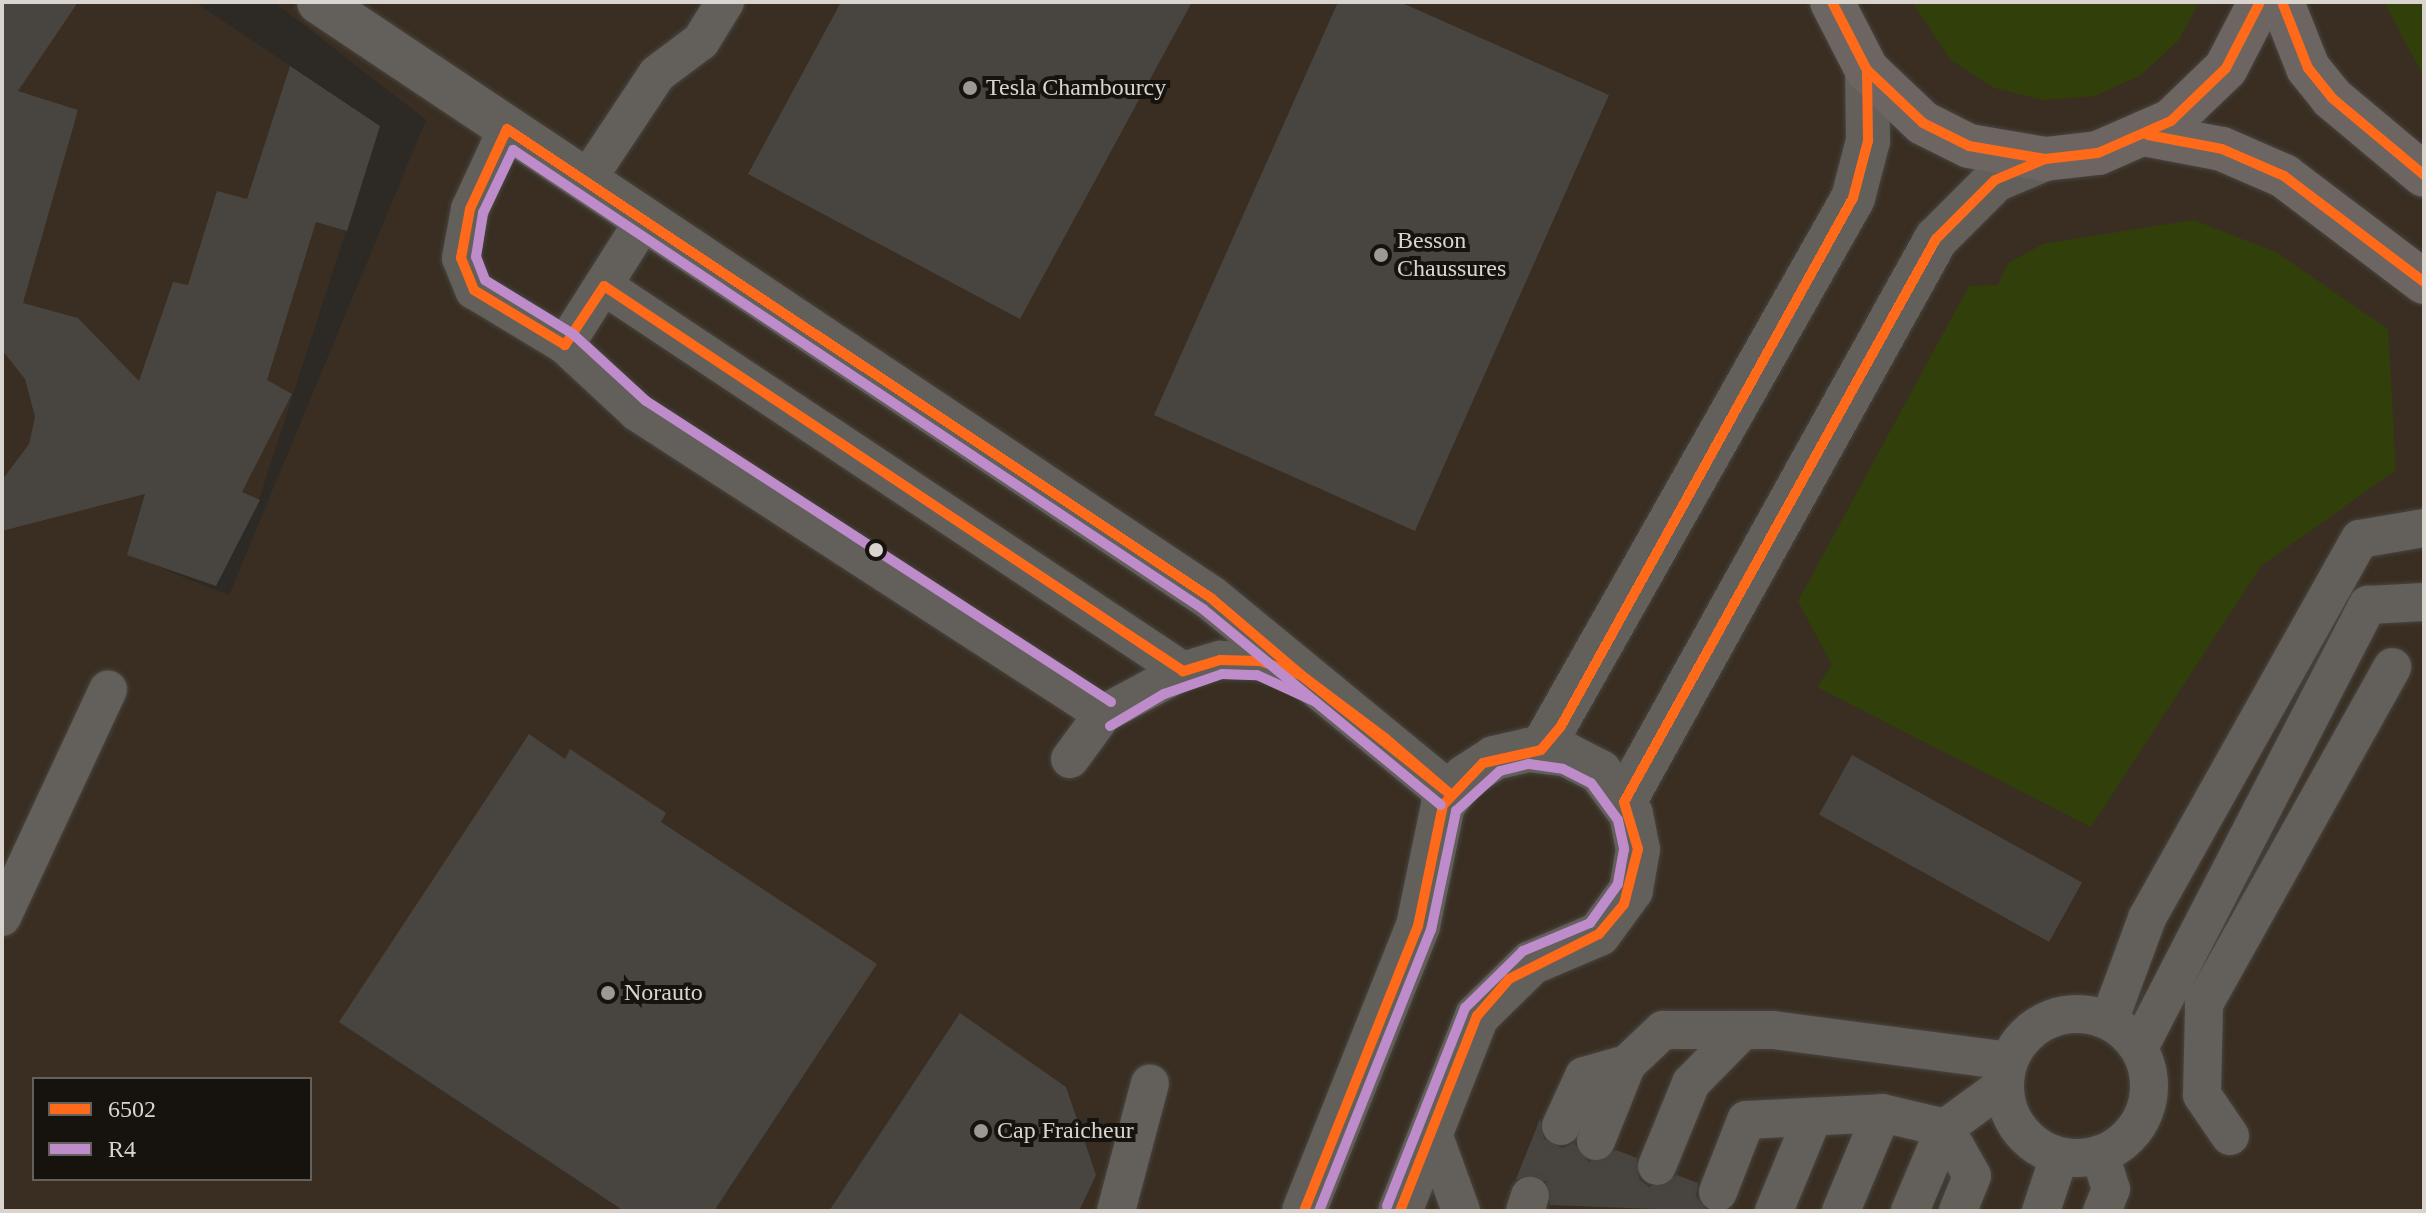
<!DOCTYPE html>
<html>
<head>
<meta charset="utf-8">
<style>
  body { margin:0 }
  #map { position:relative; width:2426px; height:1213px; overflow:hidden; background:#2d2924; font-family:"Times New Roman",serif }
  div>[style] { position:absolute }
  .built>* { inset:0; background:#392e21 }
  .green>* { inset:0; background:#31400a }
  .building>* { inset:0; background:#484440; transform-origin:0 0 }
  .roads { filter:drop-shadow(0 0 2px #484440) drop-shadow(0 0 2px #484440) }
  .service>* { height:38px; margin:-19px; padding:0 19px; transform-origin:19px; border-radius:19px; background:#635f5a }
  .service>.ring { margin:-19px; padding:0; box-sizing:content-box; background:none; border:38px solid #635f5a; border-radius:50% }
  .minor>* { height:44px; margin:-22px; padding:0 22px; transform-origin:22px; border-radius:22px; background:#635f5a }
  .tertiary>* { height:44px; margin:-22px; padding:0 22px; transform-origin:22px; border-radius:22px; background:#635f5a }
  .primary>* { height:44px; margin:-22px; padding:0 22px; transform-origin:22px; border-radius:22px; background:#6c6562 }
  .bus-1>* { height:10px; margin:-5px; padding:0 5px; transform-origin:5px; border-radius:5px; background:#ff6a1a }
  .bus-2>* { height:10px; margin:-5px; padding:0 5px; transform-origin:5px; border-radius:5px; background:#be8bcb }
  .dots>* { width:22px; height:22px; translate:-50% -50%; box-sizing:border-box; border:4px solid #16130e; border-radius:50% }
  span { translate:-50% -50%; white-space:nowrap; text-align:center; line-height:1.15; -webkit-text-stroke:8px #16130e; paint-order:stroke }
  .poi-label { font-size:24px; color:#d9d4ce }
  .left { translate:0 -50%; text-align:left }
  .frame { position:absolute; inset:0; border:4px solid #d9d4ce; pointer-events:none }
  .legend { position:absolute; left:32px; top:1077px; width:280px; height:104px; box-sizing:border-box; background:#16130e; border:2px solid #64605b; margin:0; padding:10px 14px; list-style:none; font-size:24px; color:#d9d4ce }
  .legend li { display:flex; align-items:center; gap:16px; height:40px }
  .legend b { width:40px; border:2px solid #64605b }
</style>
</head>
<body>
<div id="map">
  <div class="built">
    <i style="clip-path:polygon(evenodd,2px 2px,195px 2px,380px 126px,259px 500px,216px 586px,158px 567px,229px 595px,426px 120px,274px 2px,2424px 2px,2424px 1211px,2px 1211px,2px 2px,34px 1079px,310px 1079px,310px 1179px,34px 1179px,34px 1079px)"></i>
  </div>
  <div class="green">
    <i style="clip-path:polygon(1912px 2px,2199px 2px,2179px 40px,2141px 75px,2095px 96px,2043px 100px,1994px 88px,1951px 60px)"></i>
    <i style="clip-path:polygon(2384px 2px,2424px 2px,2424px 77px)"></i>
    <i style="clip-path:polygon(2193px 220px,2276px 252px,2388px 329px,2396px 470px,2261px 566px,2091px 827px,1817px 687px,1832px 665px,1798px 601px,1969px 286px,1998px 285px,2008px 263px,2043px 244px)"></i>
  </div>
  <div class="building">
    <i style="clip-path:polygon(2px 2px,78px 2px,18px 91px,78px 110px,23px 303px,78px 318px,139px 381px,173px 282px,188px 285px,217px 191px,247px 199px,290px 66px,380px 126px,347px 231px,316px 222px,267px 380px,292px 394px,242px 492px,260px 500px,216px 586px,127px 555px,145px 494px,2px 531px,2px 480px,29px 444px,35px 417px,25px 379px,2px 350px)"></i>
    <i style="clip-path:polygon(841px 2px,1192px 2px,1020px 319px,748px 174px)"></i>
    <i style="clip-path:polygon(1338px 2px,1400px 2px,1609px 95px,1415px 531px,1154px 415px)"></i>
    <i style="clip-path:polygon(529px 734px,565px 759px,570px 749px,666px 813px,661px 822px,877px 964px,714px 1211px,624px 1211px,339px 1022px)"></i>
    <i style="left:1852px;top:755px;width:263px;height:68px;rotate:29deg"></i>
    <i style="clip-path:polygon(960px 1013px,1066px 1087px,1096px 1175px,1079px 1211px,829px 1211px)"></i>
    <i style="clip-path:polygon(1540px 1119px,1544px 1139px,1562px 1148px,1574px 1143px,1589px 1162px,1616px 1150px,1637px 1158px,1639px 1179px,1649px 1187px,1677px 1175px,1698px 1183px,1696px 1196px,1708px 1211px,1550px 1205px,1546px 1181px,1516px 1179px)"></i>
  </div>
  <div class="roads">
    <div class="service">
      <i style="left:507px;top:129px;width:88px;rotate:114.8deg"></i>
      <i style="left:470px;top:209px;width:50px;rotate:100.4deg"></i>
      <i style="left:461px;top:258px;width:35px;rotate:68deg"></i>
      <i style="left:474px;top:290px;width:106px;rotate:31.1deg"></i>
      <i style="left:565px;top:345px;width:98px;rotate:42.9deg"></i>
      <i style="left:637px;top:412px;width:555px;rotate:32.95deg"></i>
      <i style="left:586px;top:181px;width:128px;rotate:-56.4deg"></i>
      <i style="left:657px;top:74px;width:55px;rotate:-36.9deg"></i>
      <i style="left:701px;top:41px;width:46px;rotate:-58.4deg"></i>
      <i style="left:604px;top:286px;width:695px;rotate:33.62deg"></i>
      <i style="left:565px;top:345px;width:149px;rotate:-57.6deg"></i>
      <i style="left:1070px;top:759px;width:56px;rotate:-53.7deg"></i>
      <i style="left:1103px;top:714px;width:91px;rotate:-28.3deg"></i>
      <i style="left:1183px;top:671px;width:39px;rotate:-17deg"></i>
      <i style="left:1220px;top:660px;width:40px;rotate:1.4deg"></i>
      <i style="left:1260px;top:661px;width:43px;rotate:18.9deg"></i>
      <i style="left:2px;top:917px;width:251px;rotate:-65deg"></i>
      <i class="ring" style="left:2005px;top:1014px;width:106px;height:106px"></i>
      <i style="left:2109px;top:1021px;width:110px;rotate:-69.7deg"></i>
      <i style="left:2147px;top:918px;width:435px;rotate:-60.7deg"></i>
      <i style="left:2360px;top:539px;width:65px;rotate:-9.8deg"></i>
      <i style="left:2139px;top:1048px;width:499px;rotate:-62.7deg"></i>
      <i style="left:2368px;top:605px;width:56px;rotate:-3.1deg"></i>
      <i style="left:1561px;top:1126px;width:55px;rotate:-65.3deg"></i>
      <i style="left:1584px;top:1076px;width:45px;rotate:-15.6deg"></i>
      <i style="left:1431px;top:1128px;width:88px;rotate:70.1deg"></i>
      <i style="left:1945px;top:1128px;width:55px;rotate:60.6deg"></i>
      <i style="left:1972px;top:1176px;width:38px;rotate:112deg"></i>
      <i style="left:2230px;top:1136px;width:50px;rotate:-124.3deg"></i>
      <i style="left:2202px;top:1095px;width:91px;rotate:-88.7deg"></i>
      <i style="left:2204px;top:1004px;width:386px;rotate:-60.8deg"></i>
      <i style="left:1596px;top:1141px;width:83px;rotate:-68.1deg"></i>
      <i style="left:1627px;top:1064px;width:50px;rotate:-43.4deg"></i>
      <i style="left:1663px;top:1030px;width:110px"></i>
      <i style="left:1773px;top:1030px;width:237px;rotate:7.5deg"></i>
      <i style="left:2100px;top:1154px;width:37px;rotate:73deg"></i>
      <i style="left:2111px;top:1189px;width:24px;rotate:112deg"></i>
      <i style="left:1657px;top:1166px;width:90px;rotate:-67.7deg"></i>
      <i style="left:1691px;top:1083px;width:74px;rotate:-45.5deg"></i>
      <i style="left:1718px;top:1192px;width:77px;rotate:-68.7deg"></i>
      <i style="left:1746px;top:1120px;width:136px;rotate:-2.9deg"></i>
      <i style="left:1116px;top:1211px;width:132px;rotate:-75.1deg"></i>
      <i style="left:1525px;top:1211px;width:16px;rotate:-72deg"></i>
      <i style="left:1774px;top:1211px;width:102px;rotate:-67.5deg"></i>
      <i style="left:1841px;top:1211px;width:106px;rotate:-67.3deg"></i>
      <i style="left:1882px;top:1113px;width:65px;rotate:13.4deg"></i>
      <i style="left:1945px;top:1128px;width:73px;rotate:-36.1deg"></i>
      <i style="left:1910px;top:1211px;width:90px;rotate:-67.1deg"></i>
      <i style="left:2041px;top:1211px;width:57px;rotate:-71.6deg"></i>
    </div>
    <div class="minor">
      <i style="left:319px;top:2px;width:1073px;rotate:33.75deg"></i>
      <i style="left:1211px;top:598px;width:309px;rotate:39.4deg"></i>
    </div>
    <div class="tertiary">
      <i style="left:1541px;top:750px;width:634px;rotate:-60.52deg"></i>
      <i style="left:1853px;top:198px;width:59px;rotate:-75.3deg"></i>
      <i style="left:1868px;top:141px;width:71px;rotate:-90.8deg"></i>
      <i style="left:1624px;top:802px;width:644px;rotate:-61.01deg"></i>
      <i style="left:1936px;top:239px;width:83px;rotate:-45deg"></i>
      <i style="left:1995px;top:180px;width:54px;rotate:-22.8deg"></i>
      <i style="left:1304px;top:1211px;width:307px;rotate:-68.2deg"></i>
      <i style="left:1418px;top:926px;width:124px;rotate:-78.3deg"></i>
      <i style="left:1443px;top:805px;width:36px;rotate:-52deg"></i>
      <i style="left:1465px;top:777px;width:35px;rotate:-33deg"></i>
      <i style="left:1494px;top:758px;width:35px;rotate:-13deg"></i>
      <i style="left:1528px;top:750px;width:39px;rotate:7deg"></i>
      <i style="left:1567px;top:755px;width:37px;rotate:27deg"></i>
      <i style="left:1600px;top:772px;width:52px;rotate:53.6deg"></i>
      <i style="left:1631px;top:814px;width:36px;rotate:79deg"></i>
      <i style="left:1638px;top:849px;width:42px;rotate:99.7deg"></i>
      <i style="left:1631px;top:890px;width:54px;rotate:126deg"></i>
      <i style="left:1599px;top:934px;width:74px;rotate:156.9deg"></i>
      <i style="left:1531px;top:963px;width:76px;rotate:135.5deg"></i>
      <i style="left:1477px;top:1016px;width:210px;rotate:111.5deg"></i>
    </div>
    <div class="primary">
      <i style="left:1832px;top:2px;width:76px;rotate:62.8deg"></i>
      <i style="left:1867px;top:70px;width:77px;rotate:43.4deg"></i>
      <i style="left:1923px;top:123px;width:51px;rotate:26.6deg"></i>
      <i style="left:1969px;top:146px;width:77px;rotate:9.7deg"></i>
      <i style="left:2045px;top:159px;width:53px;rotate:-6.5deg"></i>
      <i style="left:2098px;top:153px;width:80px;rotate:-23.7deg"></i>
      <i style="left:2171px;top:121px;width:76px;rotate:-43.9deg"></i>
      <i style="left:2226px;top:68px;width:74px;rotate:-62.7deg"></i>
      <i style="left:2282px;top:2px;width:71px;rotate:68.5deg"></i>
      <i style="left:2308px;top:68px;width:38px;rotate:51deg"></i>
      <i style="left:2332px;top:98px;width:120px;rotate:39.9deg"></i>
      <i style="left:2148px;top:135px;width:75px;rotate:10.7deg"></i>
      <i style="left:2222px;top:149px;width:68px;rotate:23.5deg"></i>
      <i style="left:2284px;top:176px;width:176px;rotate:37.1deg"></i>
    </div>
  </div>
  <div class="bus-1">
    <i style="left:1832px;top:2px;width:76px;rotate:62.8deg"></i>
    <i style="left:1867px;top:70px;width:77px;rotate:43.4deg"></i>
    <i style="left:1923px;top:123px;width:51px;rotate:26.6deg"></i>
    <i style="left:1969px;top:146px;width:77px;rotate:9.7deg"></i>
    <i style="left:2045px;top:159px;width:53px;rotate:-6.5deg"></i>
    <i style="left:2098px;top:153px;width:80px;rotate:-23.7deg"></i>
    <i style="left:2171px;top:121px;width:76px;rotate:-43.9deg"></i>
    <i style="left:2226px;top:68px;width:74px;rotate:-62.7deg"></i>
    <i style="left:2282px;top:2px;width:71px;rotate:68.5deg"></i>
    <i style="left:2308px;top:68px;width:38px;rotate:51deg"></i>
    <i style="left:2332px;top:98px;width:120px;rotate:39.9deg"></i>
    <i style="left:507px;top:129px;width:846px;rotate:33.67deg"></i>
    <i style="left:1211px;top:598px;width:118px;rotate:40.5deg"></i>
    <i style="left:1301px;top:675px;width:43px;rotate:-161.1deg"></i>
    <i style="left:1260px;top:661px;width:40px;rotate:-178.6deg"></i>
    <i style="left:1220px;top:660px;width:39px;rotate:163deg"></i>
    <i style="left:1183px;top:671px;width:695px;rotate:-146.38deg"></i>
    <i style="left:604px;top:286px;width:71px;rotate:123.5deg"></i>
    <i style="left:565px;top:345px;width:106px;rotate:-148.9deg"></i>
    <i style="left:474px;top:290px;width:35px;rotate:-112deg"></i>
    <i style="left:461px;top:258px;width:50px;rotate:-79.6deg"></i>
    <i style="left:470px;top:209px;width:88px;rotate:-65.2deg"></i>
    <i style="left:2148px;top:135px;width:75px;rotate:10.7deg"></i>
    <i style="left:2222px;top:149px;width:68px;rotate:23.5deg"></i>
    <i style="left:2284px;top:176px;width:176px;rotate:37.1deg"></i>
    <i style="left:1301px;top:675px;width:105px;rotate:36.9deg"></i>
    <i style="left:1385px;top:738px;width:86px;rotate:40.7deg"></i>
    <i style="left:1450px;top:794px;width:191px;rotate:-141.4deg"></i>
    <i style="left:1304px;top:1211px;width:307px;rotate:-68.2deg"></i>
    <i style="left:1418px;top:926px;width:124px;rotate:-78.3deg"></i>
    <i style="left:1443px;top:805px;width:58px;rotate:-46.4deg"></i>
    <i style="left:1483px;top:763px;width:59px;rotate:-12.6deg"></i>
    <i style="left:1541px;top:750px;width:31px;rotate:-50deg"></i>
    <i style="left:1561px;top:726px;width:603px;rotate:-61.06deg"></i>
    <i style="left:1853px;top:198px;width:59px;rotate:-75.3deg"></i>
    <i style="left:1868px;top:141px;width:71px;rotate:-90.8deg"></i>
    <i style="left:1400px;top:1211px;width:210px;rotate:-68.5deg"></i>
    <i style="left:1477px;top:1016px;width:49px;rotate:-49.1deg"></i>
    <i style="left:1509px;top:979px;width:101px;rotate:-26.6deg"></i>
    <i style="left:1599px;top:934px;width:39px;rotate:-50deg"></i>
    <i style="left:1624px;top:904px;width:57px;rotate:-75.7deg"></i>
    <i style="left:1638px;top:849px;width:49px;rotate:-106.6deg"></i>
    <i style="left:1624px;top:802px;width:644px;rotate:-61.01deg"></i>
    <i style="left:1936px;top:239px;width:83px;rotate:-45deg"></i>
    <i style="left:1995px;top:180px;width:54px;rotate:-22.8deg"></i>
  </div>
  <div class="bus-2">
    <i style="left:1111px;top:702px;width:554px;rotate:-147.08deg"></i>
    <i style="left:646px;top:401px;width:99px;rotate:-137.5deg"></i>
    <i style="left:573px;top:334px;width:103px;rotate:-148.5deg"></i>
    <i style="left:485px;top:280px;width:25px;rotate:-111deg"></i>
    <i style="left:476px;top:257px;width:45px;rotate:-81deg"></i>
    <i style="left:483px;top:213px;width:70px;rotate:-64.5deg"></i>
    <i style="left:513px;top:150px;width:829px;rotate:33.63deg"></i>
    <i style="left:1203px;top:609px;width:308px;rotate:39.5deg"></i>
    <i style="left:1110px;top:726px;width:63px;rotate:-30.7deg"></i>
    <i style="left:1164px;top:694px;width:61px;rotate:-19deg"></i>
    <i style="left:1222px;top:674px;width:35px;rotate:2deg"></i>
    <i style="left:1257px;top:675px;width:63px;rotate:24.5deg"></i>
    <i style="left:1319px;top:1211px;width:302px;rotate:-68.3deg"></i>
    <i style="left:1431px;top:930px;width:122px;rotate:-78.1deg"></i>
    <i style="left:1456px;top:811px;width:59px;rotate:-42.3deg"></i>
    <i style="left:1500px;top:771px;width:30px;rotate:-14deg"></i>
    <i style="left:1529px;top:764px;width:34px;rotate:8deg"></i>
    <i style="left:1563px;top:769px;width:31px;rotate:27deg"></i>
    <i style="left:1591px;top:783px;width:46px;rotate:53.9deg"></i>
    <i style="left:1618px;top:820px;width:30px;rotate:78deg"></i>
    <i style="left:1624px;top:849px;width:36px;rotate:100deg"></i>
    <i style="left:1618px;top:884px;width:48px;rotate:125.7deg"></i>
    <i style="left:1590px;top:923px;width:73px;rotate:157.3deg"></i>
    <i style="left:1523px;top:951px;width:81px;rotate:135.5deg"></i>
    <i style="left:1465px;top:1008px;width:213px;rotate:111.5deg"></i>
  </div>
  <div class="dots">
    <i style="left:970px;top:88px;background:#9d9892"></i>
    <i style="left:1381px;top:255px;background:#9d9892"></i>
    <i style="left:876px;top:550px;background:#d9d4ce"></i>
    <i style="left:608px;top:993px;background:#9d9892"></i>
    <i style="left:981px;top:1131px;background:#9d9892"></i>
  </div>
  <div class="poi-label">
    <span class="left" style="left:986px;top:88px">Tesla Chambourcy</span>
    <span class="left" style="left:1397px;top:255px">Besson<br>Chaussures</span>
    <span class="left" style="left:624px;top:993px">Norauto</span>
    <span class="left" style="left:997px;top:1131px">Cap Fraicheur</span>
  </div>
  <div class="frame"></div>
  <ul class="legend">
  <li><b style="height:10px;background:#ff6a1a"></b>6502</li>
  <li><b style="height:10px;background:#be8bcb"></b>R4</li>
  </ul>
</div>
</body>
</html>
